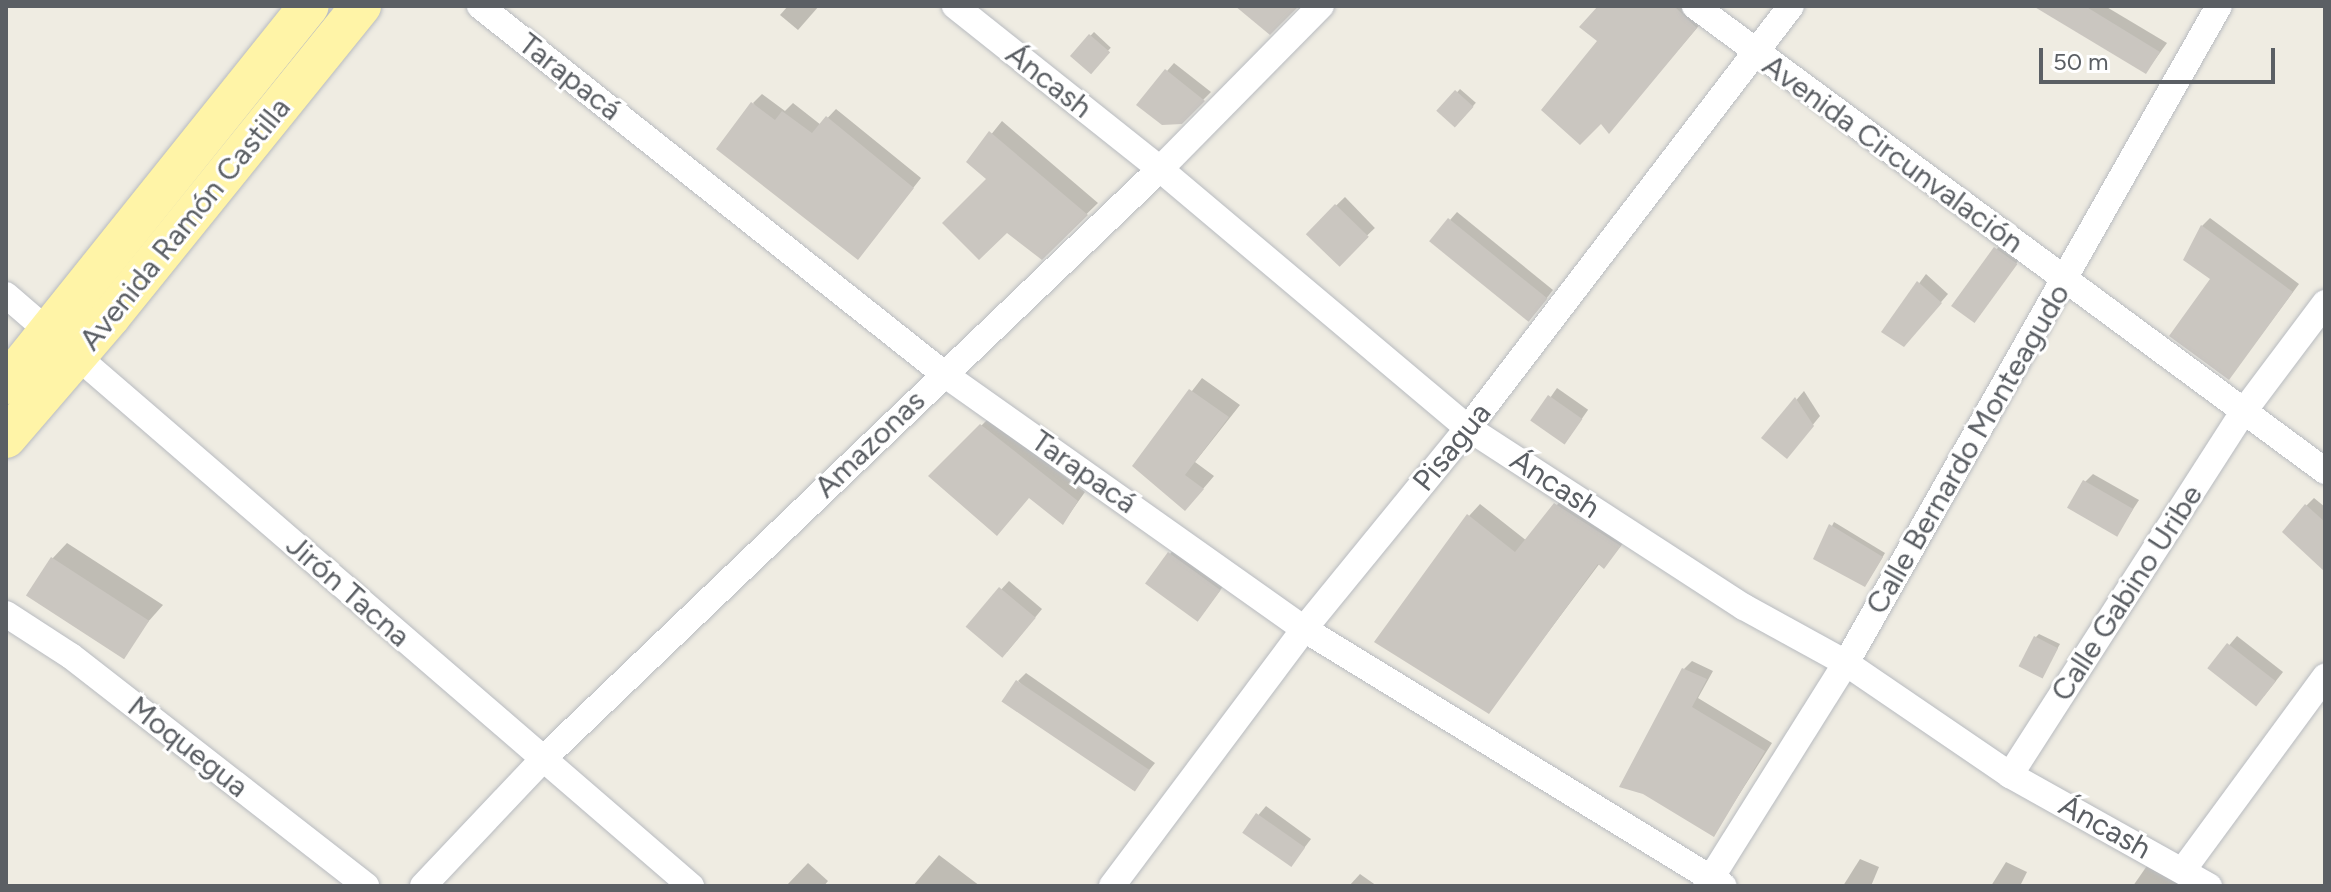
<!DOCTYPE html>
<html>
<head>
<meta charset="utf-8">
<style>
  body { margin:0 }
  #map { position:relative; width:2331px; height:892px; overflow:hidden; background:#efece2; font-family:Figtree,sans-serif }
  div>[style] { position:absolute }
  .shadow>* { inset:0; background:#0003; transform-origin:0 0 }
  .building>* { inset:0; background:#cac6c0; transform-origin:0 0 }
  .roads { filter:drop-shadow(0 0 2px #b8bbc0) drop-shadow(0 0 2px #b8bbc0) }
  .street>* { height:26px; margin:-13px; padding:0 13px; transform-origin:13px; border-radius:13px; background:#fff }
  .primary>* { height:40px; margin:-20px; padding:0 20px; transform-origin:20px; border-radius:20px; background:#fff4a7 }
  span { translate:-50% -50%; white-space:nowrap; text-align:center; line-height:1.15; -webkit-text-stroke:6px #fff; paint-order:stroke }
  .street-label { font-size:30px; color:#5b5f64 }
  .frame { position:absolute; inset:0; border:8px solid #5b5f64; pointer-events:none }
  .scale { position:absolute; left:2039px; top:48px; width:236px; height:36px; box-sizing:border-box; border:4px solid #5b5f64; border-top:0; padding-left:10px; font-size:24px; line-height:28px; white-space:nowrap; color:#5b5f64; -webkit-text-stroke:6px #fff; paint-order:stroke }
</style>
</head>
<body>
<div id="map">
  <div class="shadow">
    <i style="clip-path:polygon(788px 6px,819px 6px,798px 30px,780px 15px)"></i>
    <i style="clip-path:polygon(1600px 6px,1698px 6px,1708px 15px,1609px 131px)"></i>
    <i style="clip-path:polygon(2059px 6px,2105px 6px,2167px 43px,2146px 72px)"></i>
    <i style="left:1094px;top:32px;width:23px;height:32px;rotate:43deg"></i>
    <i style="clip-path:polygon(1174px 63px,1211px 92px,1181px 122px,1167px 71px)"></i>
    <i style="left:1460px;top:89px;width:21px;height:30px;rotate:41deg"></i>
    <i style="clip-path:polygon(762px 94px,785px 111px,793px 103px,821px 125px,836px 109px,921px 178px,858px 258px,753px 103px)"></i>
    <i style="clip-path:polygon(1002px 121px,1098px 203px,1042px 257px,1007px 230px,989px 179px,969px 162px)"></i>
    <i style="left:1345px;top:197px;width:43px;height:52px;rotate:46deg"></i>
    <i style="clip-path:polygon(1457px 212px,1553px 290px,1536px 312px,1450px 220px)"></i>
    <i style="clip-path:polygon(2210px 218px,2299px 284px,2229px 378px,2202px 226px)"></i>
    <i style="left:2004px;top:240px;width:24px;height:83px;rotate:38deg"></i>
    <i style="clip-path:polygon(1926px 274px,1948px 294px,1911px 337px,1884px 331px)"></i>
    <i style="clip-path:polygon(1202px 378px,1240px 405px,1195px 462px,1214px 476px,1197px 496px,1135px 465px)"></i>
    <i style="left:1557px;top:388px;width:38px;height:39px;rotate:35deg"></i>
    <i style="clip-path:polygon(1804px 391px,1820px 416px,1794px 448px,1764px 438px)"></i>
    <i style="clip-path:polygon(989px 418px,1085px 492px,1063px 523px,1030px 496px,931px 476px)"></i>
    <i style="clip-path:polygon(2093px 474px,2139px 500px,2117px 534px,2085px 482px)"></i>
    <i style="clip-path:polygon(1567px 493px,1631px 534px,1604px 566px,1600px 563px,1489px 711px,1469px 516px,1480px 504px,1527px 541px)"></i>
    <i style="clip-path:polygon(2314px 498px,2325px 507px,2325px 569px,2306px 506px)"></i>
    <i style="clip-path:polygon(1834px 522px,1885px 553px,1868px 581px,1816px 558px)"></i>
    <i style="clip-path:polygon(67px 543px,163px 605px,132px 640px,52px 559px)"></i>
    <i style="clip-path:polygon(1177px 546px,1227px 581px,1204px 612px,1170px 554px)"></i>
    <i style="clip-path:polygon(1009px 581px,1042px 609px,1007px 652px,967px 627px)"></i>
    <i style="clip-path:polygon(2039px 634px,2060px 644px,2042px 676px,2036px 637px)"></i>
    <i style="clip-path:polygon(2237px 636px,2283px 672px,2264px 696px,2210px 668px)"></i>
    <i style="clip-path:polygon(1692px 661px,1713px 671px,1698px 698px,1772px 743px,1714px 834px,1684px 669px)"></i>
    <i style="clip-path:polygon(1026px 673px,1155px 763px,1133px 790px,1018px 681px)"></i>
    <i style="clip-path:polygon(1266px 806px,1311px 839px,1298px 856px,1245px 831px)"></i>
    <i style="clip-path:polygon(939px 855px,980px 886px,913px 886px)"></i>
    <i style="clip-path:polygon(1860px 859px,1879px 867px,1871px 886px,1843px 886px)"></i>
    <i style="clip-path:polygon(2151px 860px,2202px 886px,2133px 886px)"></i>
    <i style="clip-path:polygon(2006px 862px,2027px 872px,2020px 886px,1991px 886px)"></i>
    <i style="clip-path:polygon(808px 863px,828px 881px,824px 886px,786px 886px)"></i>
    <i style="clip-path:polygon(1360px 874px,1377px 886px,1349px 886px)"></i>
  </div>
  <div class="building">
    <i style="clip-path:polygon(1235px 6px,1299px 6px,1270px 35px)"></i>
    <i style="clip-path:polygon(1598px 6px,1674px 6px,1697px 28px,1609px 134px,1601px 124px,1580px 145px,1541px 110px,1597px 41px,1579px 27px)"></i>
    <i style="clip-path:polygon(2033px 6px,2085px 6px,2160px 52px,2146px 74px)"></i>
    <i style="left:1089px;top:34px;width:28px;height:29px;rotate:41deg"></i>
    <i style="clip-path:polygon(1165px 69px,1205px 101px,1182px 124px,1162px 125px,1136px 105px)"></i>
    <i style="left:1455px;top:90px;width:25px;height:28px;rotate:42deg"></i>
    <i style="clip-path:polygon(751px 102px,775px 120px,782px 111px,812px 133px,826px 116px,914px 188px,858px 260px,716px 149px)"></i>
    <i style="clip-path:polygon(989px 131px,1088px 215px,1042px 260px,1007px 233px,979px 260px,942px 223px,986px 179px,966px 162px)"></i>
    <i style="left:1335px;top:204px;width:47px;height:42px;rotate:44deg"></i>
    <i style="left:1448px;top:218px;width:128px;height:30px;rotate:39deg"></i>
    <i style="clip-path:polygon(2201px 225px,2293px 292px,2229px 380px,2169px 336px,2210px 279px,2183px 260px)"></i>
    <i style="left:1994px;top:247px;width:29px;height:73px;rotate:36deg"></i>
    <i style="clip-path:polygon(1917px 281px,1942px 303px,1904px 347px,1881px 332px)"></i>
    <i style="clip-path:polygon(1189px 389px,1229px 417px,1185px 475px,1204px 489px,1185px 511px,1132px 466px)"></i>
    <i style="left:1548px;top:395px;width:42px;height:31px;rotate:35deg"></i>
    <i style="clip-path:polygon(1795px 397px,1814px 426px,1787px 459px,1761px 438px)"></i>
    <i style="clip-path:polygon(980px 424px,1078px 501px,1063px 525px,1029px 498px,997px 536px,928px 476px)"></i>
    <i style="left:2083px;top:480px;width:58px;height:32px;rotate:30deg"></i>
    <i style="clip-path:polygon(1554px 503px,1621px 546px,1604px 569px,1598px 564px,1489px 714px,1374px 642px,1467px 514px,1515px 552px)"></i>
    <i style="clip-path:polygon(2305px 504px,2325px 522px,2325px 572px,2282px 532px)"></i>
    <i style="clip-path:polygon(1829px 524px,1883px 557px,1865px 587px,1813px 559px)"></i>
    <i style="left:1168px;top:552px;width:65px;height:39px;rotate:36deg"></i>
    <i style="left:51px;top:557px;width:117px;height:46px;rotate:33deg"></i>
    <i style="left:999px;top:587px;width:48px;height:52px;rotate:40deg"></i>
    <i style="left:2034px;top:636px;width:27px;height:34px;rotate:27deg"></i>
    <i style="left:2227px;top:643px;width:62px;height:32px;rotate:38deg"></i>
    <i style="clip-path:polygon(1682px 668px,1707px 679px,1692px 707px,1765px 751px,1714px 837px,1643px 794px,1619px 787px)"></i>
    <i style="left:1016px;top:680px;width:161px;height:26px;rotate:34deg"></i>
    <i style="left:1256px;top:813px;width:60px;height:24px;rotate:35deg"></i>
  </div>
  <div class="roads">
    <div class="street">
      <i style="left:480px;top:6px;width:592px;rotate:38.42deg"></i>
      <i style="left:944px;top:374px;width:441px;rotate:35.3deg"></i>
      <i style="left:1304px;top:629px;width:492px;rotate:31.5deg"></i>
      <i style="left:955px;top:6px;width:262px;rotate:38.5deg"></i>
      <i style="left:1160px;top:169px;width:402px;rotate:40.1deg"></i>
      <i style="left:1468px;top:428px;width:329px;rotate:33deg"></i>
      <i style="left:1744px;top:607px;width:116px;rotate:28.8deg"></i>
      <i style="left:1846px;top:663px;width:199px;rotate:34.3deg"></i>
      <i style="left:2010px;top:775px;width:228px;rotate:29.2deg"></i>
      <i style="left:1695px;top:6px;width:783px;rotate:36.43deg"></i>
      <i style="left:6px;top:295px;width:905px;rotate:40.79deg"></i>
      <i style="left:6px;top:614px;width:77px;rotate:32.9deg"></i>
      <i style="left:71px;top:656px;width:374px;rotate:37.9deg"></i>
      <i style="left:2010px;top:775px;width:433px;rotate:-57.3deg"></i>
      <i style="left:2244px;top:411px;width:135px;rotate:-53.1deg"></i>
      <i style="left:2183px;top:870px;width:240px;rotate:-53.7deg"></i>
      <i style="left:423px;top:886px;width:175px;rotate:-46.6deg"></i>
      <i style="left:543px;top:759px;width:854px;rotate:-43.72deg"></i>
      <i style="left:1160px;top:169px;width:229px;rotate:-45.4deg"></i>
      <i style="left:1112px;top:886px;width:321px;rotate:-53.2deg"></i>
      <i style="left:1304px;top:629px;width:259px;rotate:-50.8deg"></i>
      <i style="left:1468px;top:428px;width:531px;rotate:-52.57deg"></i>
      <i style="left:1706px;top:886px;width:263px;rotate:-57.9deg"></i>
      <i style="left:1846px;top:663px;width:755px;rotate:-60.42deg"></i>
    </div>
    <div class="primary">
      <i style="left:6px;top:384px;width:484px;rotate:-51.3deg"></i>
      <i style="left:6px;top:438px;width:160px;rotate:-49.3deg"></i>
      <i style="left:110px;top:317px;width:400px;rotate:-51.1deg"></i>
    </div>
  </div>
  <div class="street-label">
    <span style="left:570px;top:77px;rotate:38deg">Tarapacá</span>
    <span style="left:1049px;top:81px;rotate:38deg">Áncash</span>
    <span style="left:1893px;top:154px;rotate:36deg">Avenida Circunvalación</span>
    <span style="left:185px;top:224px;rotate:-51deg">Avenida Ramón Castilla</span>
    <span style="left:870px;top:444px;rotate:-44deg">Amazonas</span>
    <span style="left:1452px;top:447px;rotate:-51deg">Pisagua</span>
    <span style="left:1968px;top:449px;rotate:-60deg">Calle Bernardo Monteagudo</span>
    <span style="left:1084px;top:472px;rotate:35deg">Tarapacá</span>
    <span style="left:1555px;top:484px;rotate:33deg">Áncash</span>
    <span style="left:348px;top:591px;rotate:41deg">Jirón Tacna</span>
    <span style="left:2127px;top:593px;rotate:-57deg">Calle Gabino Uribe</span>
    <span style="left:188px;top:747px;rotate:38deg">Moquegua</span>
    <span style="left:2105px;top:827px;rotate:29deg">Áncash</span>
  </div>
  <div class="frame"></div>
  <div class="scale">50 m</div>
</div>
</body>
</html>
